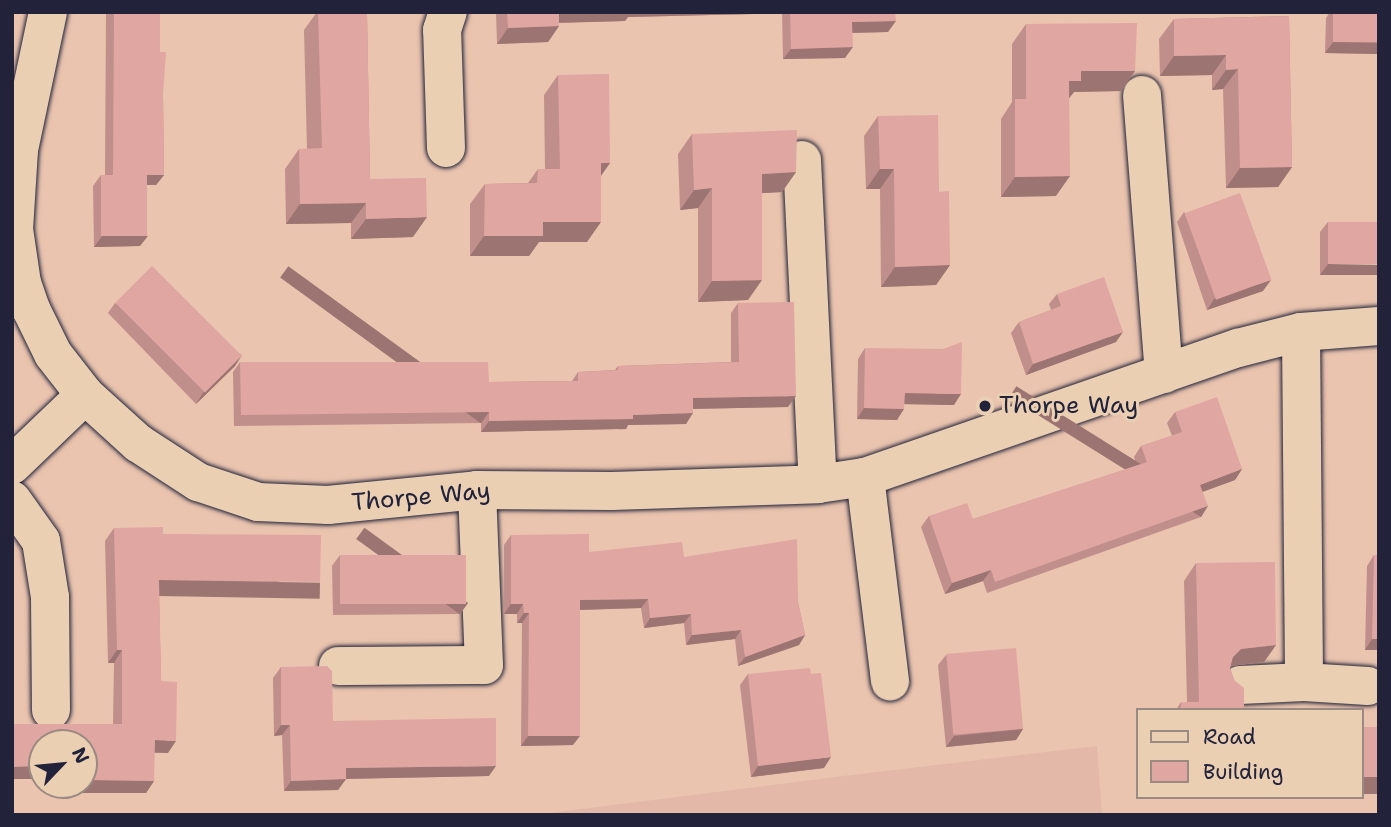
<!DOCTYPE html>
<html>
<head>
<meta charset="utf-8">
<style>
  body { margin:0 }
  #map { position:relative; width:1391px; height:827px; overflow:hidden; background:#eac4ae; font-family:"Shantell Sans",sans-serif }
  div>[style] { position:absolute }
  .built>* { inset:0; background:#e3b8a8 }
  .roads { filter:drop-shadow(0 0 2px #22223b) drop-shadow(0 0 2px #22223b) }
  .street>* { height:38px; margin:-19px; padding:0 19px; transform-origin:19px; border-radius:19px; background:#ebcfb2 }
  .wall>* { inset:0; background:#c08f8b }
  .shaded-wall>* { inset:0; background:#9c7471; transform-origin:0 0 }
  .building>* { inset:0; background:#dfa6a2; transform-origin:0 0 }
  .dots>* { width:19px; height:19px; translate:-50% -50%; box-sizing:border-box; border:4px solid #ebcfb2; border-radius:50% }
  span { translate:-50% -50%; white-space:nowrap; text-align:center; line-height:1.15; -webkit-text-stroke:6px #ebcfb2; paint-order:stroke }
  .poi-label { font-size:24px; color:#22223b }
  .left { translate:0 -50%; text-align:left }
  .street-label { font-size:24px; color:#22223b }
  .frame { position:absolute; inset:0; border:14px solid #22223b; pointer-events:none }
  .legend { position:absolute; left:1136px; top:708px; width:228px; height:91px; box-sizing:border-box; background:#ebcfb2; border:2px solid #9b8a82; margin:0; padding:9px 12px; list-style:none; font-size:21px; color:#22223b }
  .legend li { display:flex; align-items:center; gap:14px; height:35px }
  .legend b { width:35px; border:2px solid #9b8a82 }
  .north { position:absolute; left:28px; top:729px; width:70px; height:70px; box-sizing:border-box; background:#ebcfb2; border:2px solid #9b8a82; border-radius:50%; rotate:64deg; font-size:19px; font-weight:700; line-height:28px; text-align:center; color:#22223b }
  .north::after { content:''; display:block; margin:auto; width:24px; height:32px; background:#22223b; clip-path:polygon(50% 0,100% 100%,50% 72%,0 100%) }
</style>
</head>
<body>
<div id="map">
  <div class="built">
    <i style="clip-path:polygon(1097px 746px,1102px 815px,534px 815px,835px 777px)"></i>
  </div>
  <div class="roads">
    <div class="street">
      <i style="left:48px;top:12px;width:141px;rotate:101.9deg"></i>
      <i style="left:19px;top:150px;width:79px;rotate:93.6deg"></i>
      <i style="left:14px;top:229px;width:55px;rotate:81.6deg"></i>
      <i style="left:22px;top:283px;width:28px;rotate:71deg"></i>
      <i style="left:31px;top:309px;width:50px;rotate:63.9deg"></i>
      <i style="left:53px;top:354px;width:52px;rotate:52deg"></i>
      <i style="left:85px;top:395px;width:72px;rotate:42.2deg"></i>
      <i style="left:138px;top:443px;width:72px;rotate:33deg"></i>
      <i style="left:198px;top:482px;width:63px;rotate:18.4deg"></i>
      <i style="left:258px;top:502px;width:70px;rotate:2.5deg"></i>
      <i style="left:328px;top:505px;width:150px;rotate:-5.7deg"></i>
      <i style="left:477px;top:490px;width:135px;rotate:0.4deg"></i>
      <i style="left:612px;top:491px;width:206px;rotate:-1.9deg"></i>
      <i style="left:818px;top:484px;width:48px;rotate:-8.5deg"></i>
      <i style="left:865px;top:477px;width:395px;rotate:-19.1deg"></i>
      <i style="left:1238px;top:348px;width:65px;rotate:-14.3deg"></i>
      <i style="left:1301px;top:332px;width:78px;rotate:-4.4deg"></i>
      <i style="left:1142px;top:95px;width:280px;rotate:85.5deg"></i>
      <i style="left:446px;top:148px;width:118px;rotate:-91.9deg"></i>
      <i style="left:442px;top:30px;width:19px;rotate:-72deg"></i>
      <i style="left:802px;top:160px;width:324px;rotate:87.2deg"></i>
      <i style="left:1301px;top:332px;width:350px;rotate:89.5deg"></i>
      <i style="left:12px;top:465px;width:101px;rotate:-43.8deg"></i>
      <i style="left:865px;top:477px;width:206px;rotate:83deg"></i>
      <i style="left:12px;top:500px;width:50px;rotate:54.7deg"></i>
      <i style="left:41px;top:541px;width:57px;rotate:80.9deg"></i>
      <i style="left:50px;top:597px;width:113px;rotate:89.5deg"></i>
      <i style="left:338px;top:666px;width:146px;rotate:-0.4deg"></i>
      <i style="left:484px;top:665px;width:175px;rotate:-92.3deg"></i>
      <i style="left:1240px;top:685px;width:64px;rotate:-2.7deg"></i>
      <i style="left:1304px;top:682px;width:64px;rotate:3.6deg"></i>
    </div>
  </div>
  <div class="wall">
    <i style="clip-path:polygon(106px 12px,160px 12px,160px 52px,163px 95px,164px 175px,156px 185px,147px 185px,140px 246px,94px 247px,93px 186px,101px 175px,105px 175px)"></i>
    <i style="clip-path:polygon(317px 12px,367px 12px,370px 179px,413px 237px,351px 239px,351px 223px,286px 224px,285px 169px,299px 149px,307px 149px,304px 30px)"></i>
    <i style="clip-path:polygon(496px 12px,756px 12px,754px 14px,628px 17px,625px 21px,559px 23px,559px 26px,548px 42px,497px 44px)"></i>
    <i style="clip-path:polygon(782px 12px,895px 12px,888px 32px,852px 33px,845px 58px,783px 59px)"></i>
    <i style="clip-path:polygon(1330px 12px,1379px 12px,1379px 54px,1325px 53px,1326px 18px)"></i>
    <i style="clip-path:polygon(1289px 16px,1292px 167px,1278px 187px,1226px 188px,1223px 89px,1212px 90px,1212px 75px,1160px 76px,1159px 39px,1174px 19px)"></i>
    <i style="clip-path:polygon(1026px 24px,1135px 71px,1121px 91px,1074px 92px,1069px 98px,1056px 196px,1001px 197px,1001px 119px,1012px 102px,1012px 44px)"></i>
    <i style="clip-path:polygon(558px 75px,610px 163px,601px 175px,587px 242px,539px 242px,529px 256px,470px 256px,470px 204px,485px 184px,528px 183px,538px 169px,545px 169px,544px 95px)"></i>
    <i style="clip-path:polygon(878px 116px,939px 192px,950px 265px,936px 285px,881px 287px,880px 189px,866px 189px,864px 136px)"></i>
    <i style="clip-path:polygon(692px 134px,796px 172px,782px 192px,762px 193px,748px 300px,698px 302px,698px 208px,680px 210px,678px 154px)"></i>
    <i style="clip-path:polygon(1184px 212px,1263px 291px,1207px 310px,1177px 222px)"></i>
    <i style="clip-path:polygon(1328px 222px,1379px 222px,1320px 275px,1320px 232px)"></i>
    <i style="clip-path:polygon(1057px 294px,1116px 342px,1026px 375px,1011px 333px,1019px 322px,1051px 310px,1049px 304px)"></i>
    <i style="clip-path:polygon(115px 303px,242px 355px,235px 366px,196px 404px,108px 313px)"></i>
    <i style="clip-path:polygon(738px 303px,788px 407px,693px 409px,686px 424px,628px 425px,626px 429px,481px 432px,481px 423px,234px 426px,233px 372px,240px 362px,489px 382px,572px 381px,578px 372px,615px 370px,618px 366px,731px 362px,731px 313px)"></i>
    <i style="clip-path:polygon(865px 348px,954px 405px,904px 404px,897px 420px,857px 419px,858px 359px)"></i>
    <i style="clip-path:polygon(1175px 412px,1242px 469px,1235px 480px,1203px 492px,1201px 517px,987px 593px,983px 581px,945px 594px,921px 527px,929px 516px,973px 519px,1137px 466px,1134px 457px,1141px 446px,1172px 436px,1167px 423px)"></i>
    <i style="clip-path:polygon(114px 528px,163px 534px,312px 595px,159px 593px,161px 681px,168px 753px,154px 753px,154px 781px,146px 793px,81px 793px,81px 785px,84px 785px,84px 743px,113px 724px,114px 663px,108px 663px,105px 541px)"></i>
    <i style="clip-path:polygon(511px 535px,589px 552px,684px 557px,798px 602px,805px 635px,799px 645px,738px 666px,735px 639px,686px 645px,684px 623px,644px 628px,641px 608px,580px 610px,573px 745px,521px 746px,522px 623px,517px 623px,517px 614px,504px 614px,504px 545px)"></i>
    <i style="clip-path:polygon(340px 555px,468px 603px,460px 614px,333px 615px,332px 566px)"></i>
    <i style="clip-path:polygon(1374px 555px,1379px 555px,1379px 650px,1365px 650px,1367px 566px)"></i>
    <i style="clip-path:polygon(1196px 563px,1276px 645px,1264px 662px,1231px 666px,1230px 668px,1244px 710px,1176px 710px,1181px 702px,1187px 702px,1184px 581px)"></i>
    <i style="clip-path:polygon(946px 655px,1023px 729px,1016px 740px,946px 747px,938px 665px)"></i>
    <i style="clip-path:polygon(281px 667px,333px 721px,489px 776px,346px 779px,338px 790px,284px 791px,282px 735px,274px 736px,273px 678px)"></i>
    <i style="clip-path:polygon(748px 674px,824px 768px,751px 777px,740px 685px)"></i>
  </div>
  <div class="shaded-wall">
    <i style="clip-path:polygon(555px 12px,756px 12px,754px 14px,628px 17px,625px 21px,547px 23px)"></i>
    <i style="clip-path:polygon(896px 21px,888px 32px,844px 33px,852px 22px)"></i>
    <i style="clip-path:polygon(559px 26px,548px 42px,497px 44px,508px 28px)"></i>
    <i style="clip-path:polygon(1333px 42px,1379px 43px,1379px 54px,1325px 53px)"></i>
    <i style="clip-path:polygon(853px 47px,845px 58px,783px 59px,791px 49px)"></i>
    <i style="clip-path:polygon(1226px 55px,1212px 75px,1160px 76px,1174px 56px)"></i>
    <i style="clip-path:polygon(1238px 69px,1223px 89px,1212px 90px,1226px 70px)"></i>
    <i style="clip-path:polygon(1081px 71px,1135px 71px,1121px 91px,1074px 92px,1067px 101px,1069px 81px)"></i>
    <i style="clip-path:polygon(601px 163px,610px 163px,596px 183px)"></i>
    <i style="clip-path:polygon(1292px 167px,1278px 187px,1226px 188px,1240px 168px)"></i>
    <i style="clip-path:polygon(880px 169px,894px 169px,880px 189px,866px 189px)"></i>
    <i style="clip-path:polygon(796px 172px,782px 192px,748px 194px,762px 174px)"></i>
    <i style="clip-path:polygon(113px 175px,164px 175px,156px 185px,105px 185px)"></i>
    <i style="clip-path:polygon(1070px 176px,1056px 196px,1001px 197px,1015px 177px)"></i>
    <i style="clip-path:polygon(712px 188px,698px 208px,680px 210px,694px 190px)"></i>
    <i style="clip-path:polygon(366px 203px,351px 223px,286px 224px,300px 204px)"></i>
    <i style="clip-path:polygon(427px 217px,413px 237px,351px 239px,366px 219px)"></i>
    <i style="clip-path:polygon(543px 222px,601px 222px,587px 242px,539px 242px,529px 256px,470px 256px,484px 236px)"></i>
    <i style="clip-path:polygon(102px 236px,148px 236px,140px 246px,94px 247px)"></i>
    <i style="clip-path:polygon(1328px 264px,1379px 265px,1379px 275px,1320px 275px)"></i>
    <i style="clip-path:polygon(950px 265px,936px 285px,881px 287px,895px 267px)"></i>
    <i style="clip-path:polygon(762px 280px,748px 300px,698px 302px,712px 281px)"></i>
    <i style="clip-path:polygon(1271px 280px,1263px 291px,1207px 310px,1214px 299px)"></i>
    <i style="clip-path:polygon(1123px 332px,1116px 342px,1026px 375px,1033px 364px)"></i>
    <i style="clip-path:polygon(242px 355px,235px 366px,196px 404px,203px 393px)"></i>
    <i style="clip-path:polygon(905px 393px,961px 394px,954px 405px,897px 404px)"></i>
    <i style="clip-path:polygon(796px 396px,788px 407px,685px 409px,693px 398px)"></i>
    <i style="clip-path:polygon(864px 408px,904px 409px,897px 420px,857px 419px)"></i>
    <i style="left:489px;top:412px;width:14px;height:248px;rotate:126deg"></i>
    <i style="clip-path:polygon(693px 413px,686px 424px,628px 425px,626px 429px,481px 432px,489px 421px,633px 415px)"></i>
    <i style="clip-path:polygon(1242px 469px,1235px 480px,1193px 495px,1200px 485px)"></i>
    <i style="left:1208px;top:506px;width:13px;height:226px;rotate:122deg"></i>
    <i style="clip-path:polygon(991px 570px,983px 581px,945px 594px,952px 583px)"></i>
    <i style="left:159px;top:580px;width:161px;height:16px;rotate:1deg"></i>
    <i style="clip-path:polygon(648px 599px,641px 608px,574px 610px,580px 600px)"></i>
    <i style="left:468px;top:603px;width:14px;height:128px;rotate:126deg"></i>
    <i style="clip-path:polygon(511px 604px,523px 604px,517px 614px,504px 614px)"></i>
    <i style="clip-path:polygon(524px 613px,529px 613px,522px 623px,517px 623px)"></i>
    <i style="clip-path:polygon(691px 614px,684px 623px,644px 628px,650px 618px)"></i>
    <i style="clip-path:polygon(741px 630px,735px 639px,686px 645px,692px 635px)"></i>
    <i style="clip-path:polygon(805px 635px,799px 645px,738px 666px,745px 657px)"></i>
    <i style="clip-path:polygon(1372px 639px,1379px 639px,1379px 650px,1365px 650px)"></i>
    <i style="clip-path:polygon(1276px 645px,1264px 662px,1229px 666px,1233px 657px,1241px 649px)"></i>
    <i style="clip-path:polygon(117px 650px,122px 650px,114px 663px,108px 663px)"></i>
    <i style="clip-path:polygon(281px 725px,290px 725px,282px 735px,274px 736px)"></i>
    <i style="clip-path:polygon(1023px 729px,1016px 740px,946px 747px,954px 736px)"></i>
    <i style="clip-path:polygon(528px 736px,580px 736px,573px 745px,521px 746px)"></i>
    <i style="clip-path:polygon(155px 740px,176px 741px,168px 753px,146px 752px)"></i>
    <i style="clip-path:polygon(831px 757px,824px 768px,751px 777px,758px 766px)"></i>
    <i style="left:42px;top:766px;width:13px;height:30px;rotate:90deg"></i>
    <i style="clip-path:polygon(84px 766px,90px 766px,84px 775px)"></i>
    <i style="clip-path:polygon(496px 766px,489px 776px,338px 779px,346px 768px)"></i>
    <i style="left:1361px;top:777px;width:18px;height:17px"></i>
    <i style="clip-path:polygon(346px 779px,338px 790px,284px 791px,291px 781px)"></i>
    <i style="clip-path:polygon(90px 780px,154px 781px,146px 793px,81px 793px)"></i>
  </div>
  <div class="building">
    <i style="clip-path:polygon(114px 12px,160px 12px,160px 52px,166px 52px,163px 95px,164px 175px,113px 175px)"></i>
    <i style="clip-path:polygon(318px 12px,367px 12px,370px 179px,426px 178px,427px 217px,366px 219px,366px 203px,300px 204px,299px 149px,322px 148px)"></i>
    <i style="clip-path:polygon(507px 12px,559px 12px,559px 26px,508px 28px)"></i>
    <i style="clip-path:polygon(790px 12px,895px 12px,896px 21px,852px 22px,853px 47px,791px 49px)"></i>
    <i style="left:1333px;top:12px;width:46px;height:30px"></i>
    <i style="clip-path:polygon(1289px 16px,1292px 167px,1240px 168px,1238px 69px,1226px 70px,1226px 55px,1174px 56px,1174px 19px)"></i>
    <i style="clip-path:polygon(1137px 23px,1135px 71px,1081px 71px,1081px 81px,1069px 81px,1070px 176px,1015px 177px,1015px 99px,1026px 99px,1026px 24px)"></i>
    <i style="clip-path:polygon(609px 74px,610px 163px,601px 163px,601px 222px,543px 222px,543px 236px,484px 236px,485px 184px,537px 183px,538px 169px,560px 169px,558px 75px)"></i>
    <i style="clip-path:polygon(938px 115px,939px 192px,949px 191px,950px 265px,895px 267px,894px 169px,880px 169px,878px 116px)"></i>
    <i style="clip-path:polygon(797px 130px,796px 172px,762px 174px,762px 280px,712px 281px,712px 188px,694px 190px,692px 134px)"></i>
    <i style="left:101px;top:175px;width:46px;height:61px"></i>
    <i style="left:1240px;top:193px;width:92px;height:59px;rotate:70deg"></i>
    <i style="left:1328px;top:222px;width:51px;height:42px"></i>
    <i style="left:152px;top:266px;width:127px;height:52px;rotate:45deg"></i>
    <i style="clip-path:polygon(1104px 277px,1123px 332px,1033px 364px,1019px 322px,1061px 306px,1057px 294px)"></i>
    <i style="clip-path:polygon(794px 302px,796px 396px,693px 398px,693px 413px,633px 415px,633px 419px,489px 421px,489px 412px,241px 415px,240px 362px,488px 362px,489px 382px,578px 381px,578px 372px,618px 370px,618px 366px,739px 362px,738px 303px)"></i>
    <i style="clip-path:polygon(962px 342px,961px 394px,905px 393px,904px 409px,864px 408px,865px 348px,943px 349px)"></i>
    <i style="clip-path:polygon(1217px 397px,1242px 469px,1200px 485px,1208px 506px,995px 582px,991px 570px,952px 583px,929px 516px,967px 503px,973px 519px,1147px 462px,1141px 446px,1182px 432px,1175px 412px)"></i>
    <i style="clip-path:polygon(163px 527px,163px 534px,321px 535px,320px 582px,159px 580px,161px 681px,177px 682px,176px 741px,155px 740px,154px 781px,90px 780px,90px 766px,84px 766px,84px 743px,42px 743px,42px 766px,12px 767px,12px 724px,122px 724px,122px 650px,117px 650px,114px 528px)"></i>
    <i style="clip-path:polygon(589px 534px,589px 552px,682px 542px,684px 557px,797px 539px,798px 602px,805px 635px,745px 657px,741px 630px,692px 635px,691px 614px,650px 618px,648px 599px,580px 600px,580px 736px,528px 736px,529px 613px,524px 613px,523px 604px,511px 604px,511px 535px)"></i>
    <i style="left:340px;top:555px;width:126px;height:49px"></i>
    <i style="clip-path:polygon(1374px 555px,1379px 555px,1379px 639px,1372px 639px)"></i>
    <i style="clip-path:polygon(1275px 562px,1276px 645px,1241px 649px,1233px 657px,1230px 668px,1234px 680px,1244px 688px,1244px 710px,1181px 710px,1181px 702px,1199px 702px,1196px 563px)"></i>
    <i style="left:1016px;top:648px;width:81px;height:70px;rotate:85deg"></i>
    <i style="clip-path:polygon(327px 666px,332px 671px,333px 721px,496px 718px,496px 766px,346px 768px,346px 779px,291px 781px,290px 725px,281px 725px,281px 667px)"></i>
    <i style="clip-path:polygon(810px 668px,811px 674px,821px 673px,831px 757px,758px 766px,748px 674px)"></i>
    <i style="left:1361px;top:727px;width:18px;height:50px"></i>
  </div>
  <div class="dots">
    <i style="left:985px;top:406px;background:#22223b"></i>
  </div>
  <div class="poi-label">
    <span class="left" style="left:999px;top:406px">Thorpe Way</span>
  </div>
  <div class="street-label">
    <span style="left:421px;top:497px;rotate:-5deg">Thorpe Way</span>
  </div>
  <div class="frame"></div>
  <ul class="legend">
  <li><b style="height:9px;background:#ebcfb2"></b>Road</li>
  <li><b style="height:19px;background:#dfa6a2"></b>Building</li>
  </ul>
  <div class="north">N</div>
</div>
</body>
</html>
